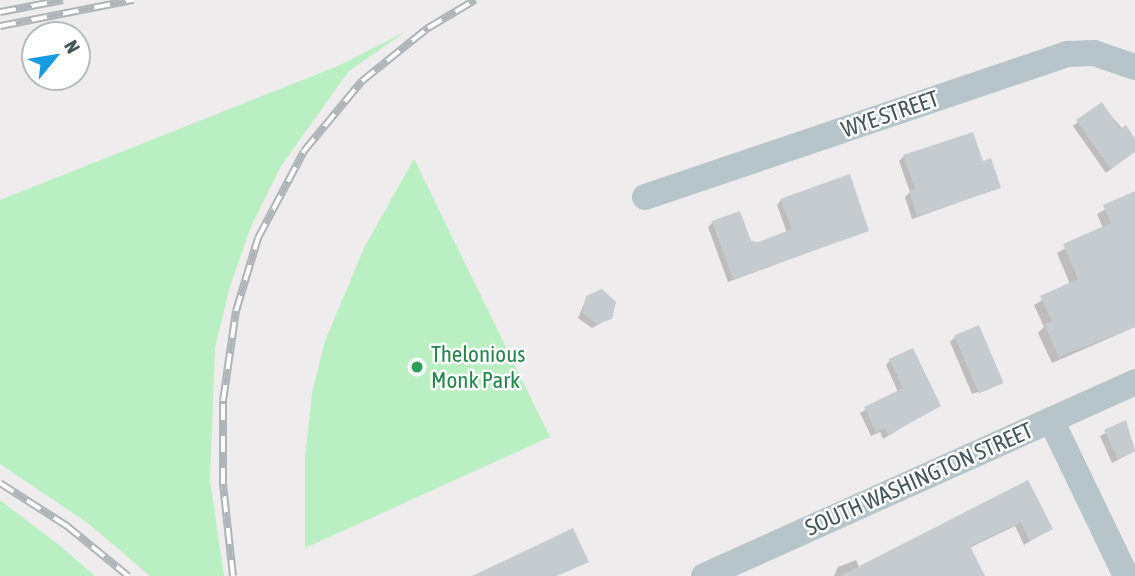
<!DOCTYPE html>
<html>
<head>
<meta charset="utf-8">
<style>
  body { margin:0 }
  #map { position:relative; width:1135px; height:576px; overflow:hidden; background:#efeced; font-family:"Asap Condensed",sans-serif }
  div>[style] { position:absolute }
  .green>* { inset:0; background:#b9efc2 }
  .shadow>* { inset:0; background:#0003 }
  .building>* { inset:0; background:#c6cbd0; transform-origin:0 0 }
  .street>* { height:26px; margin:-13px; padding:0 13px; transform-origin:13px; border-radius:13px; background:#b7c5ca }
  .rail>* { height:8px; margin-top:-4px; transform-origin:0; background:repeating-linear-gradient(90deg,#fff 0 16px,#aeb4b7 0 32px); box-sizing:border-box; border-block:2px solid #aeb4b7 }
  .dots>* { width:19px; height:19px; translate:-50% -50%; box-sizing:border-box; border:4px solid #fff; border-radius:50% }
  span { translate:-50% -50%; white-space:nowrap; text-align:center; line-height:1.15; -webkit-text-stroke:5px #fff; paint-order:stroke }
  .street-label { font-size:23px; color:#45555a }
  .leisure-label { font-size:23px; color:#27864d }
  .left { translate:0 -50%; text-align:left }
  .north { position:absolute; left:21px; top:21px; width:70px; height:70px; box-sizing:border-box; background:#fff; border:2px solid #b5bbbd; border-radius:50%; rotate:60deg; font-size:19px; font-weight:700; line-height:28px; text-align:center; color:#45555a }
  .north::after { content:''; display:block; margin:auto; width:24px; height:32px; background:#169bdf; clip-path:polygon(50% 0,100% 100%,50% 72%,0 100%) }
</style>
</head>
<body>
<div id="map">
  <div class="green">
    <i style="clip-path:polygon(405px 32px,349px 71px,281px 166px,250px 229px,229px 290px,215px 348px,210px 480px,224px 576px,150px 576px,89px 524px,0 464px,0 200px,338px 66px)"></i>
    <i style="clip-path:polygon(414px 159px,550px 437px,305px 548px,305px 458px,312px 393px,325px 341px,364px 248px)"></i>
    <i style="clip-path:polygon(0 500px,59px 545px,95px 576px,0 576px)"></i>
  </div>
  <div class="shadow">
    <i style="clip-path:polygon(1101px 104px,1135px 143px,1135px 151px,1106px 173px,1073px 126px)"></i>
    <i style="clip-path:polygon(904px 156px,982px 163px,999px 188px,912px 219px,905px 197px,910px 192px,899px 161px)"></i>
    <i style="clip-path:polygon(1135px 193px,1135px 327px,1052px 363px,1038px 333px,1044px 327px,1034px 305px,1070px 284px,1057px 253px,1103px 228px,1097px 214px)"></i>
    <i style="clip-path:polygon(781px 200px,867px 231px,728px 282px,708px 227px,713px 222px,758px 244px,787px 233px,777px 205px)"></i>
    <i style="clip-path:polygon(587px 297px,610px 318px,592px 328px,578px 318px)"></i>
    <i style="clip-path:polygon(955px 337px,1002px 382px,998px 385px,972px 394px,950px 342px)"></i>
    <i style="clip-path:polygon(890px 360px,939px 405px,883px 439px,880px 432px,871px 436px,860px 413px,898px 392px,886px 365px)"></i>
    <i style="clip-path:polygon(1125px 422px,1135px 451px,1112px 463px,1100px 436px)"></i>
    <i style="clip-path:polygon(1027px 482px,1051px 528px,1024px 545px,1015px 526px,969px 548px,976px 576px,834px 576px,838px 567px,856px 560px,860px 569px)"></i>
  </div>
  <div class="building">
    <i style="clip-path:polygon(1102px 102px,1120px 129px,1126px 125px,1135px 139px,1135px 152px,1111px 169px,1076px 120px)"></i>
    <i style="clip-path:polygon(973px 132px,983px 161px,991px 158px,1001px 188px,917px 216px,909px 191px,915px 189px,903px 155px)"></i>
    <i style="clip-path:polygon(850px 174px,869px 231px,733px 279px,712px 221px,740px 211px,751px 241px,758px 242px,792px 229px,780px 199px)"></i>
    <i style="clip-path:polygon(1135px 191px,1135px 327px,1059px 357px,1044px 324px,1052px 321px,1040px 296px,1078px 279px,1063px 244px,1111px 223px,1103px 205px)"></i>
    <i style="clip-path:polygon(602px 289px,616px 302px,612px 319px,597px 324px,582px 313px,586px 296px)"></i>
    <i style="left:979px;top:325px;width:63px;height:27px;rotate:67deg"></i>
    <i style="clip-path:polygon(913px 348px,941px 406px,888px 435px,885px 428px,876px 432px,864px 407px,903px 388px,889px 359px)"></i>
    <i style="clip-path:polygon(1126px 420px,1135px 451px,1118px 459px,1104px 430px)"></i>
    <i style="clip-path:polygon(1028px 480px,1053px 529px,1030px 541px,1021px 522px,970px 546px,985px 576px,840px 576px)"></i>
    <i style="clip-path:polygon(573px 528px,589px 562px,557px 576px,472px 576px)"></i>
  </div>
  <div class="street">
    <i style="left:645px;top:197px;width:447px;rotate:-18.7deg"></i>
    <i style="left:1068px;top:54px;width:26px;rotate:-2deg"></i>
    <i style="left:1094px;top:53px;width:43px;rotate:18.9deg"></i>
    <i style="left:1051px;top:420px;width:173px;rotate:64.3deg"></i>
    <i style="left:704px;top:576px;width:473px;rotate:-24.2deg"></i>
  </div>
  <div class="rail">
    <i style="left:0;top:12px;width:64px;rotate:-10.8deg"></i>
    <i style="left:0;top:26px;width:136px;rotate:-11.1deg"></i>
    <i style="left:0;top:483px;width:80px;rotate:32.7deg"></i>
    <i style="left:67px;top:526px;width:79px;rotate:39.3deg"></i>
    <i style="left:233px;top:576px;width:93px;rotate:-96.2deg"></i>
    <i style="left:223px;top:484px;width:83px;rotate:-90deg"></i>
    <i style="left:223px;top:401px;width:91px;rotate:-81.8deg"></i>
    <i style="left:236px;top:311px;width:76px;rotate:-73.2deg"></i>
    <i style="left:258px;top:238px;width:98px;rotate:-62.1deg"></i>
    <i style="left:304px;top:151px;width:91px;rotate:-50.4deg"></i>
    <i style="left:362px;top:81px;width:85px;rotate:-38.8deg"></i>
    <i style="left:428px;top:28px;width:55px;rotate:-30.8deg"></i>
  </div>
  <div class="dots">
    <i style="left:417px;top:367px;background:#2e9e5b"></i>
  </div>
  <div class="street-label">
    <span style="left:890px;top:114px;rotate:-19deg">WYE STREET</span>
    <span style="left:919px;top:479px;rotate:-24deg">SOUTH WASHINGTON STREET</span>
  </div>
  <div class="leisure-label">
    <span class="left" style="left:431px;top:367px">Thelonious<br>Monk Park</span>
  </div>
  <div class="north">N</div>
</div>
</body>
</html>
